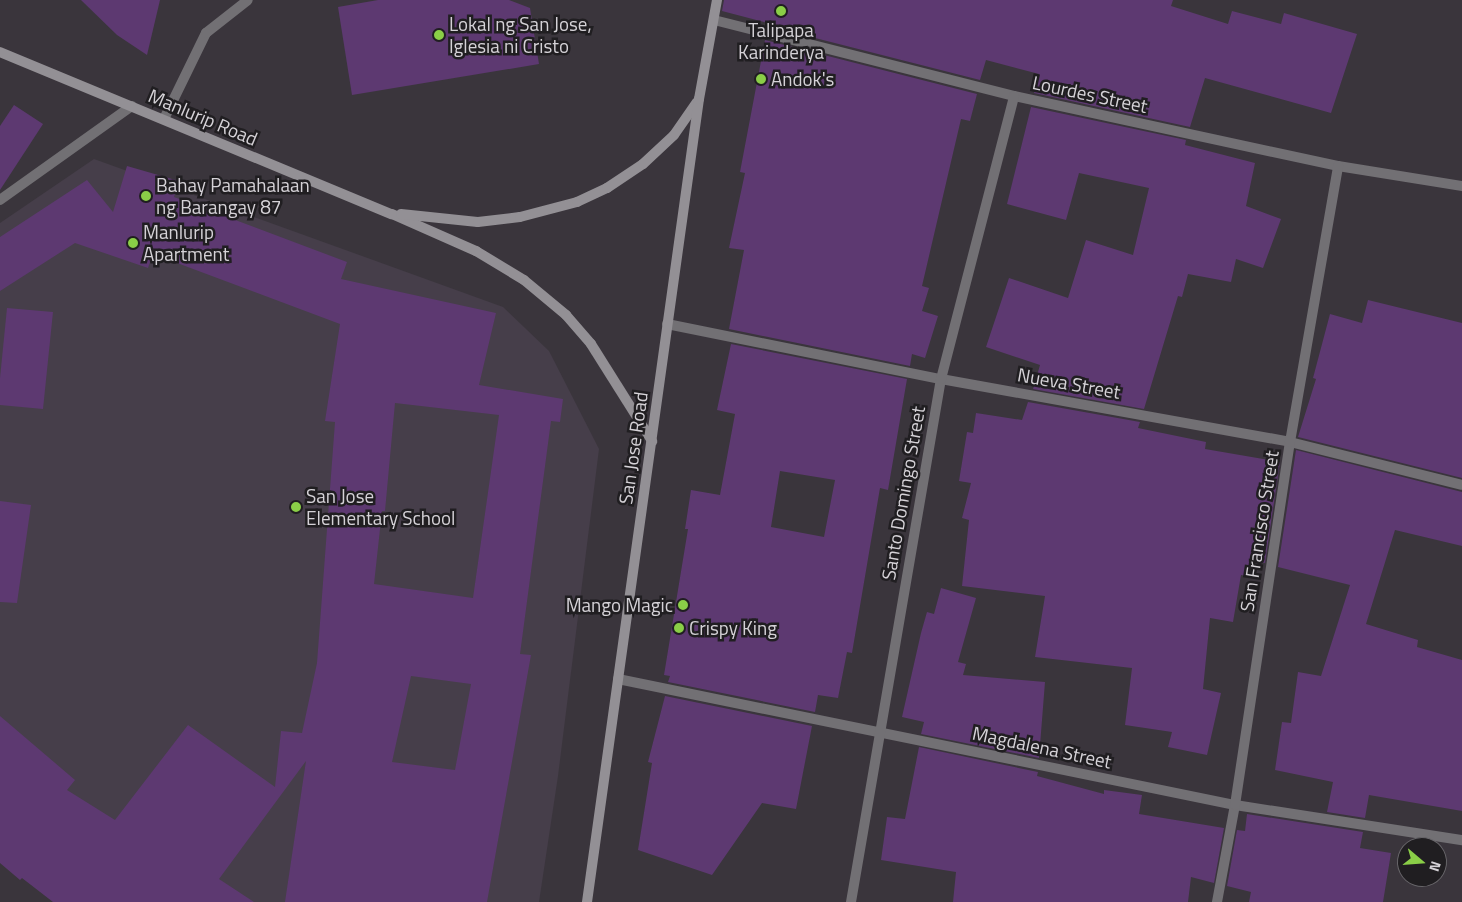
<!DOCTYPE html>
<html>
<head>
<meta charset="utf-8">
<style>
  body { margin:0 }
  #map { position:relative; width:1462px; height:902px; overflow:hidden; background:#3a353c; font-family:"Titillium Web",sans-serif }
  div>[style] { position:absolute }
  .built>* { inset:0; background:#463e4a }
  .building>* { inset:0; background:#5d3971 }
  .lane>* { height:10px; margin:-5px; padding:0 5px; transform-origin:5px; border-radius:5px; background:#727074 }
  .street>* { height:10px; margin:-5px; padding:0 5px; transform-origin:5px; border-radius:5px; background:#727074 }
  .secondary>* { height:10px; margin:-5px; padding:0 5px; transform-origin:5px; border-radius:5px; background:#939095 }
  .dots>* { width:14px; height:14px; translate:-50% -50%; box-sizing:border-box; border:2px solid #201e21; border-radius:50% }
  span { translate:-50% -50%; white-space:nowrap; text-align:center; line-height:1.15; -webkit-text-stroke:5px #201e21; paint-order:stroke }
  .poi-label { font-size:19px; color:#d5d2d7 }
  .left { translate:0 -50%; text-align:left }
  .right { translate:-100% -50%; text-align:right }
  .street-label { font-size:19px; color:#d5d2d7 }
  .north { position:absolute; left:1397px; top:837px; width:50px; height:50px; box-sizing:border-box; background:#201e21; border:1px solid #68666a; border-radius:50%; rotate:108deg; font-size:14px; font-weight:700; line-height:20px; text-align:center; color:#d5d2d7 }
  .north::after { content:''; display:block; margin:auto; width:18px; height:22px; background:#8ace47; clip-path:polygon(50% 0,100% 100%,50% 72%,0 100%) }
</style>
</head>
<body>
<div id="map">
  <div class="built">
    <i style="clip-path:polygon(94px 159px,503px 307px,549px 351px,599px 449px,558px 776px,539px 902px,66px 902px,0 852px,0 223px)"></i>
  </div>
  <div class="building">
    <i style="clip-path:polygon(81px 0,160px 0,147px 55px,117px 35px)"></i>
    <i style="clip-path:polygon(378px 0,509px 0,530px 8px,539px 64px,352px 95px,338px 7px)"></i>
    <i style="clip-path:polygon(724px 0,1173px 0,1171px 6px,1228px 24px,1232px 11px,1281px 24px,1284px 13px,1357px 34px,1331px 113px,1205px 78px,1190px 127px,1034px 93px,1039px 74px,986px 60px,980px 80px,768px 26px,768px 23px,722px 11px)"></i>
    <i style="clip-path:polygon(765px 40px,977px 94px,970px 121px,961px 119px,922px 286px,929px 288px,922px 311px,938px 316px,925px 358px,912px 354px,910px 366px,729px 329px,744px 250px,729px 248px,745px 173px,740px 172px)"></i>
    <i style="clip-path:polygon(14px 105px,43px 124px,0 190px,0 126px)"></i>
    <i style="clip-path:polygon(1031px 107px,1186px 140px,1185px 145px,1255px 163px,1246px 206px,1281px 219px,1263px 268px,1236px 259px,1231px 282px,1188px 274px,1182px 297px,1178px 296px,1144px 409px,1033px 389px,1040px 365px,986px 347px,1009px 278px,1068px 298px,1086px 240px,1133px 255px,1149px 188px,1079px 173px,1066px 220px,1007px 204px)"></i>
    <i style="clip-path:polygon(evenodd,127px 166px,179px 181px,174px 197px,347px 262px,341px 279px,496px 313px,479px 385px,563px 399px,560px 422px,551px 421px,520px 654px,531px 655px,487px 902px,285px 902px,306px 761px,219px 879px,254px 902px,53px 902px,22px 878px,20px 880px,0 863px,0 716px,75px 780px,67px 790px,115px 820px,188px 725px,275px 787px,281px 731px,302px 733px,317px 663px,335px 422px,325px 421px,340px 324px,153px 254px,148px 268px,75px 243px,0 291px,0 237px,87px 180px,113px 212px,127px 166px,395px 403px,499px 415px,473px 598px,374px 584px,382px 511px,385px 511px,395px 403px,127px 166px,411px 676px,471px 684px,455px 770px,392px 762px,411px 676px)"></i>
    <i style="clip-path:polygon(1368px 300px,1462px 323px,1462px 478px,1298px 437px,1316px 379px,1313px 378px,1330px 314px,1362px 323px)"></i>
    <i style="clip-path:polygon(7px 308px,53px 312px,43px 409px,0 405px,0 378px)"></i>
    <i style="clip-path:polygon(evenodd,731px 344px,907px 379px,888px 490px,880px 488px,852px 653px,847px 652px,838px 698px,818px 695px,815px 712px,668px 682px,670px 676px,664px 675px,688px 529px,685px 529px,691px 490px,720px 495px,735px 414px,717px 410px,731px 344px,780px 471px,835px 480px,824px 537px,771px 527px,780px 471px)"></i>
    <i style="clip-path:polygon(1028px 402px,1140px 422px,1138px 428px,1206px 442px,1205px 449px,1280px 462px,1265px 563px,1250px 560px,1247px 576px,1241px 575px,1233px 622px,1210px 618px,1203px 689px,1221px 693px,1207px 755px,1168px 747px,1172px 732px,1125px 725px,1132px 668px,1035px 657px,1045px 596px,962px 586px,969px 520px,962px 518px,971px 483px,959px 481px,967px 432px,973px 433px,976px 413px,1022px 420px)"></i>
    <i style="clip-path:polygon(1296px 450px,1462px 492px,1462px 546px,1395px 530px,1366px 624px,1418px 640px,1417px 647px,1462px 660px,1462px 811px,1369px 795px,1365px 818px,1327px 812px,1333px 782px,1275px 770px,1282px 722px,1291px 723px,1298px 672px,1321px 676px,1350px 585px,1278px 567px)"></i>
    <i style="clip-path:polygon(0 501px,31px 505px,17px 603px,0 602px)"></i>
    <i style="clip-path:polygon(941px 588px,976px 598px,958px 662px,966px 664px,963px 675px,1045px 682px,1039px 758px,921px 734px,924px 722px,902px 717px,921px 633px,927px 612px,934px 614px)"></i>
    <i style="clip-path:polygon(665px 696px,812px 726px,796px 809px,762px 803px,712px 875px,638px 850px,652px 763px,648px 762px)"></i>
    <i style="clip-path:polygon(919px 747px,1038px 772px,1037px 776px,1104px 794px,1104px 790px,1142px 795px,1139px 814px,1224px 828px,1214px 883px,1191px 877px,1188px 902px,953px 902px,956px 872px,881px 860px,887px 817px,905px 819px)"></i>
    <i style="clip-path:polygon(1247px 814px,1363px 832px,1360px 848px,1391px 853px,1383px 902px,1249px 902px,1251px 892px,1227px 886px,1237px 830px,1245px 831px)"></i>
  </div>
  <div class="lane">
    <i style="left:164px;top:119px;width:96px;rotate:-64deg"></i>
    <i style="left:206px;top:33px;width:53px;rotate:-38.2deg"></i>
  </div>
  <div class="street">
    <i style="left:714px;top:20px;width:309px;rotate:14.2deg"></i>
    <i style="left:1014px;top:96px;width:331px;rotate:12.2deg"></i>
    <i style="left:1338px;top:166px;width:126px;rotate:9.2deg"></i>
    <i style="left:0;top:200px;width:162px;rotate:-35.5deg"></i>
    <i style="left:667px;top:324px;width:279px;rotate:11.4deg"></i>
    <i style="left:941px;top:379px;width:355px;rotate:10.2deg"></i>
    <i style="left:1290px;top:442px;width:177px;rotate:14deg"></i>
    <i style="left:618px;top:679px;width:630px;rotate:11.54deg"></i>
    <i style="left:1235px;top:805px;width:230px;rotate:8.8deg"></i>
    <i style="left:851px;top:902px;width:531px;rotate:-80.24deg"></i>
    <i style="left:941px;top:379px;width:292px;rotate:-75.5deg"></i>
    <i style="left:1217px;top:902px;width:99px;rotate:-79.5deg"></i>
    <i style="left:1235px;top:805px;width:367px;rotate:-81.4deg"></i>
    <i style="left:1290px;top:442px;width:280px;rotate:-80.1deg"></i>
  </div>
  <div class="secondary">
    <i style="left:0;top:52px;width:424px;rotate:22.5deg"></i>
    <i style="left:392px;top:214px;width:92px;rotate:23.8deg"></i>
    <i style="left:476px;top:251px;width:56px;rotate:31.1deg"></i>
    <i style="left:524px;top:280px;width:55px;rotate:39.8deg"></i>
    <i style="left:566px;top:315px;width:38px;rotate:49deg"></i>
    <i style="left:591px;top:344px;width:115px;rotate:57.8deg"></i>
    <i style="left:401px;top:214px;width:77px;rotate:5.9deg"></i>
    <i style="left:478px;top:222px;width:42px;rotate:-6.8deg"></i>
    <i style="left:520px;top:217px;width:59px;rotate:-14.7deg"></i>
    <i style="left:577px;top:202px;width:33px;rotate:-25deg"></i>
    <i style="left:607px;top:188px;width:43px;rotate:-33.7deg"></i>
    <i style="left:643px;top:164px;width:42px;rotate:-43.1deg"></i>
    <i style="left:674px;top:135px;width:40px;rotate:-55.1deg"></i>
    <i style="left:587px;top:902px;width:811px;rotate:-82.06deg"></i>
    <i style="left:699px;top:99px;width:101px;rotate:-79.7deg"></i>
  </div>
  <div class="dots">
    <i style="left:781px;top:11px;background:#8ace47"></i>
    <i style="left:439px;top:35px;background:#8ace47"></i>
    <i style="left:761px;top:79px;background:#8ace47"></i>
    <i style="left:146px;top:196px;background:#8ace47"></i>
    <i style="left:133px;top:243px;background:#8ace47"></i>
    <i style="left:296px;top:507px;background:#8ace47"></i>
    <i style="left:683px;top:605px;background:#8ace47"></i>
    <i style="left:679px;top:628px;background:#8ace47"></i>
  </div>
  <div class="poi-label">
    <span class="left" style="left:449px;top:35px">Lokal ng San Jose,<br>Iglesia ni Cristo</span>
    <span style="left:781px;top:41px">Talipapa<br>Karinderya</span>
    <span class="left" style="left:771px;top:79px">Andok's</span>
    <span class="left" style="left:156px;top:196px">Bahay Pamahalaan<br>ng Barangay 87</span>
    <span class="left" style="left:143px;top:243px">Manlurip<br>Apartment</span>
    <span class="left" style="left:306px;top:507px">San Jose<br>Elementary School</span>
    <span class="right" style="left:673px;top:605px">Mango Magic</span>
    <span class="left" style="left:689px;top:628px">Crispy King</span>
  </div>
  <div class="street-label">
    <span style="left:1090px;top:94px;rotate:12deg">Lourdes Street</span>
    <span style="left:203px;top:117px;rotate:23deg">Manlurip Road</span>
    <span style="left:1069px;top:383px;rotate:10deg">Nueva Street</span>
    <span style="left:633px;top:448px;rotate:-82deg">San Jose Road</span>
    <span style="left:903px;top:493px;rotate:-80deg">Santo Domingo Street</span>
    <span style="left:1259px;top:531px;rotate:-81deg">San Francisco Street</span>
    <span style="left:1042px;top:747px;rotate:12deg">Magdalena Street</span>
  </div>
  <div class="north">N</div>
</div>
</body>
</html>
